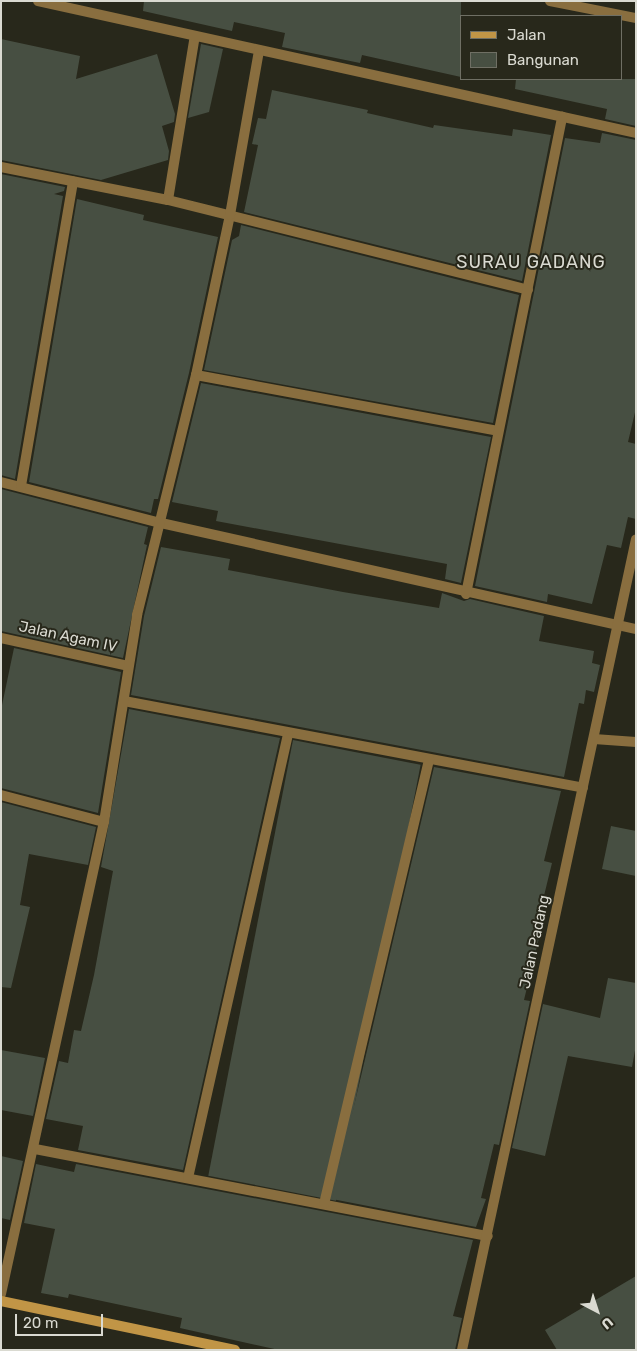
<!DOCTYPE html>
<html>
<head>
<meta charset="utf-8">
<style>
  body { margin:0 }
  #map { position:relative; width:637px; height:1351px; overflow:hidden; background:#28281b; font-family:Rubik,sans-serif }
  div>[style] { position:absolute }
  .building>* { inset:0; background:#474f42; transform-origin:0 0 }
  .lane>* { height:10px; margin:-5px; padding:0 5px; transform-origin:5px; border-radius:5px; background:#896e3f }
  .street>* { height:10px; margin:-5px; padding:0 5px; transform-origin:5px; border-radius:5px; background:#896e3f }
  .secondary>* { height:10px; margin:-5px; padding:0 5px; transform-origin:5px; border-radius:5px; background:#c19546 }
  span { translate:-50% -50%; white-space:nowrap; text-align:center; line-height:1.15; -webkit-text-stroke:4px #28281b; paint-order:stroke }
  .street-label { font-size:15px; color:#dadad1 }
  .quarter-label { font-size:18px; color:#dadad1; letter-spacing:1px }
  .frame { position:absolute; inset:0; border:2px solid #dadad1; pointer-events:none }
  .legend { position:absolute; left:460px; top:15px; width:162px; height:65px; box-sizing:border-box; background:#28281b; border:1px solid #6f6f64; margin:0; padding:6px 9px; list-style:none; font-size:15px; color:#dadad1 }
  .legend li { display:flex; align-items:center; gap:10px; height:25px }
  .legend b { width:25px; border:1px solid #6f6f64 }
  .north { position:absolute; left:572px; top:1286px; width:50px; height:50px; -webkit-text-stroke:4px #28281b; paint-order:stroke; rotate:140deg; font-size:14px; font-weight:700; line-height:20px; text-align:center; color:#dadad1 }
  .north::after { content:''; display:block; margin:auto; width:18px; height:22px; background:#dadad1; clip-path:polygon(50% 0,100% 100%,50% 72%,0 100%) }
  .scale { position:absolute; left:15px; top:1314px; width:88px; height:22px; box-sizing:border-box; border:2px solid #dadad1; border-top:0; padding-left:6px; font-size:15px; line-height:18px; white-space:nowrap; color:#dadad1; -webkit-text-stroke:4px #28281b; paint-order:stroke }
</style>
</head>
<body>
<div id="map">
  <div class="building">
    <i style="clip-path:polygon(144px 1px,461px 1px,461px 77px,362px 55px,360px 63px,282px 47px,285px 33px,234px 22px,232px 31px,143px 11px)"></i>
    <i style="clip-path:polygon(1px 39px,80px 56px,76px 79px,157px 54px,175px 114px,174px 122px,162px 126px,169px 151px,168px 160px,101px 180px,1px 160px)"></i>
    <i style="clip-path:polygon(201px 44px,223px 49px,209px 112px,188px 118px)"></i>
    <i style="clip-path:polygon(516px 79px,636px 79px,636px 126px,605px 119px,607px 109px,515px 89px)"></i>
    <i style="clip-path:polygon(272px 90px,368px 110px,367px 113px,433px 128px,434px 125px,512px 136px,513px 129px,551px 135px,522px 281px,244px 212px,258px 145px,252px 144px,258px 118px,266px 119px)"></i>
    <i style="clip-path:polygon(602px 133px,636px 140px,636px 408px,628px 442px,636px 444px,636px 519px,628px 517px,621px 548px,607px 545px,592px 604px,548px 594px,547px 602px,475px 586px,565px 138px,600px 143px)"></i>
    <i style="clip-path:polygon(1px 174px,65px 187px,64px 191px,54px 194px,63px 196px,15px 479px,1px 475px)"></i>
    <i style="clip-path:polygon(77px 199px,144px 215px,143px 220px,218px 237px,189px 373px,158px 499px,154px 499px,151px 513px,29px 482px)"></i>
    <i style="clip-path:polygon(241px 225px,519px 295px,493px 423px,204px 370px,232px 240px,239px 236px)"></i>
    <i style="clip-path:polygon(201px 383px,491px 437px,461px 583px,445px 579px,447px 564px,216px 521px,218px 511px,172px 502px)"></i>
    <i style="clip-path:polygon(1px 489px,148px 527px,144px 544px,147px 545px,123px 658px,1px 631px)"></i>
    <i style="clip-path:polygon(161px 547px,230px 559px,228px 570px,343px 592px,439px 608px,442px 593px,464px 601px,470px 599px,544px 616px,539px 641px,594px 651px,592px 663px,600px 665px,594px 692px,586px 690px,584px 704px,579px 703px,564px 777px,131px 695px,144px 616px)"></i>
    <i style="clip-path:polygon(14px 648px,121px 672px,98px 813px,1px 788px,1px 710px)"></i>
    <i style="clip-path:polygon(129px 709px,280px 738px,183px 1170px,78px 1150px,83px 1126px,46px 1119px,59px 1061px,68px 1063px,74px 1030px,81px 1031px,94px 975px,113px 871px,101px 867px)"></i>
    <i style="left:293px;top:740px;width:130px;height:444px;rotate:11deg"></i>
    <i style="clip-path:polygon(434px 767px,561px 791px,544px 861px,552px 863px,541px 908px,546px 909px,524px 1000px,530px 1001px,499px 1145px,494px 1144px,481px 1198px,486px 1199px,476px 1227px,332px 1199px)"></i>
    <i style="clip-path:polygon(1px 802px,96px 827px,88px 865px,29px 854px,20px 905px,30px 907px,11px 988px,1px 987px)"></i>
    <i style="clip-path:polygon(611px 826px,636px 831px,636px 876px,602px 869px)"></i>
    <i style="clip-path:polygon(608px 978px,636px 983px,636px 1045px,632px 1067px,568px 1056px,545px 1156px,512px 1148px,543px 1004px,600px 1018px)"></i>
    <i style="clip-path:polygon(1px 1050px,45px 1058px,33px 1116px,1px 1110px)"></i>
    <i style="clip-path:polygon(1px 1156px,23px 1161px,10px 1220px,1px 1218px)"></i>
    <i style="clip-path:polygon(36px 1164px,74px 1172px,76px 1164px,473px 1240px,453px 1316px,462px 1318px,455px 1350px,279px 1350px,180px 1328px,182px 1318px,69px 1294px,68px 1298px,41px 1293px,55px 1229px,24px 1223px)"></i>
    <i style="clip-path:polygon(636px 1276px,636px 1350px,557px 1350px,545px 1330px)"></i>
  </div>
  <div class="lane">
    <i style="left:168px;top:200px;width:166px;rotate:-80.7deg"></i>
    <i style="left:594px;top:739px;width:42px;rotate:4.1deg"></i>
  </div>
  <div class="street">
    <i style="left:38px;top:1px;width:612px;rotate:12.45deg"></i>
    <i style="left:550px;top:1px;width:88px;rotate:11.2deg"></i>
    <i style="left:1px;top:167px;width:170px;rotate:11.2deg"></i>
    <i style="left:168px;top:200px;width:371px;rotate:14deg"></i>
    <i style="left:196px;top:375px;width:307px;rotate:10.5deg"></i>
    <i style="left:1px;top:482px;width:165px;rotate:14.4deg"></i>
    <i style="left:161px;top:523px;width:487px;rotate:12.6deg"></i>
    <i style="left:21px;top:486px;width:309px;rotate:-80.3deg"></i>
    <i style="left:466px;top:594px;width:487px;rotate:-78.6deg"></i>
    <i style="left:1px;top:638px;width:130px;rotate:12.4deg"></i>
    <i style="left:124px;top:701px;width:467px;rotate:10.7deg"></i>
    <i style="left:1px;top:795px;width:106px;rotate:14.7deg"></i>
    <i style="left:35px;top:1149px;width:461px;rotate:10.9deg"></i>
    <i style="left:188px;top:1178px;width:456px;rotate:-77.3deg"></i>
    <i style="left:324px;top:1204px;width:457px;rotate:-76.7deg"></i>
    <i style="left:1px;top:1294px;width:483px;rotate:-77.7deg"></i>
    <i style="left:104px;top:822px;width:210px;rotate:-80.9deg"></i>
    <i style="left:137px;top:615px;width:247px;rotate:-76.2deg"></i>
    <i style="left:196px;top:375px;width:164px;rotate:-78deg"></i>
    <i style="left:230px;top:215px;width:167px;rotate:-80deg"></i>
    <i style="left:462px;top:1350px;width:829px;rotate:-77.89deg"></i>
  </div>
  <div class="secondary">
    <i style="left:1px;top:1301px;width:239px;rotate:11.8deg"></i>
  </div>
  <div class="street-label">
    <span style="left:68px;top:637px;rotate:12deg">Jalan Agam IV</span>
    <span style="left:535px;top:942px;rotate:-78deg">Jalan Padang</span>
  </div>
  <div class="quarter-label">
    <span style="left:531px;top:262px">SURAU GADANG</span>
  </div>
  <div class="frame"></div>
  <ul class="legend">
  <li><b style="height:6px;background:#c19546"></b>Jalan</li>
  <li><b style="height:14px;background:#474f42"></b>Bangunan</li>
  </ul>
  <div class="north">U</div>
  <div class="scale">20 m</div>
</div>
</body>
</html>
